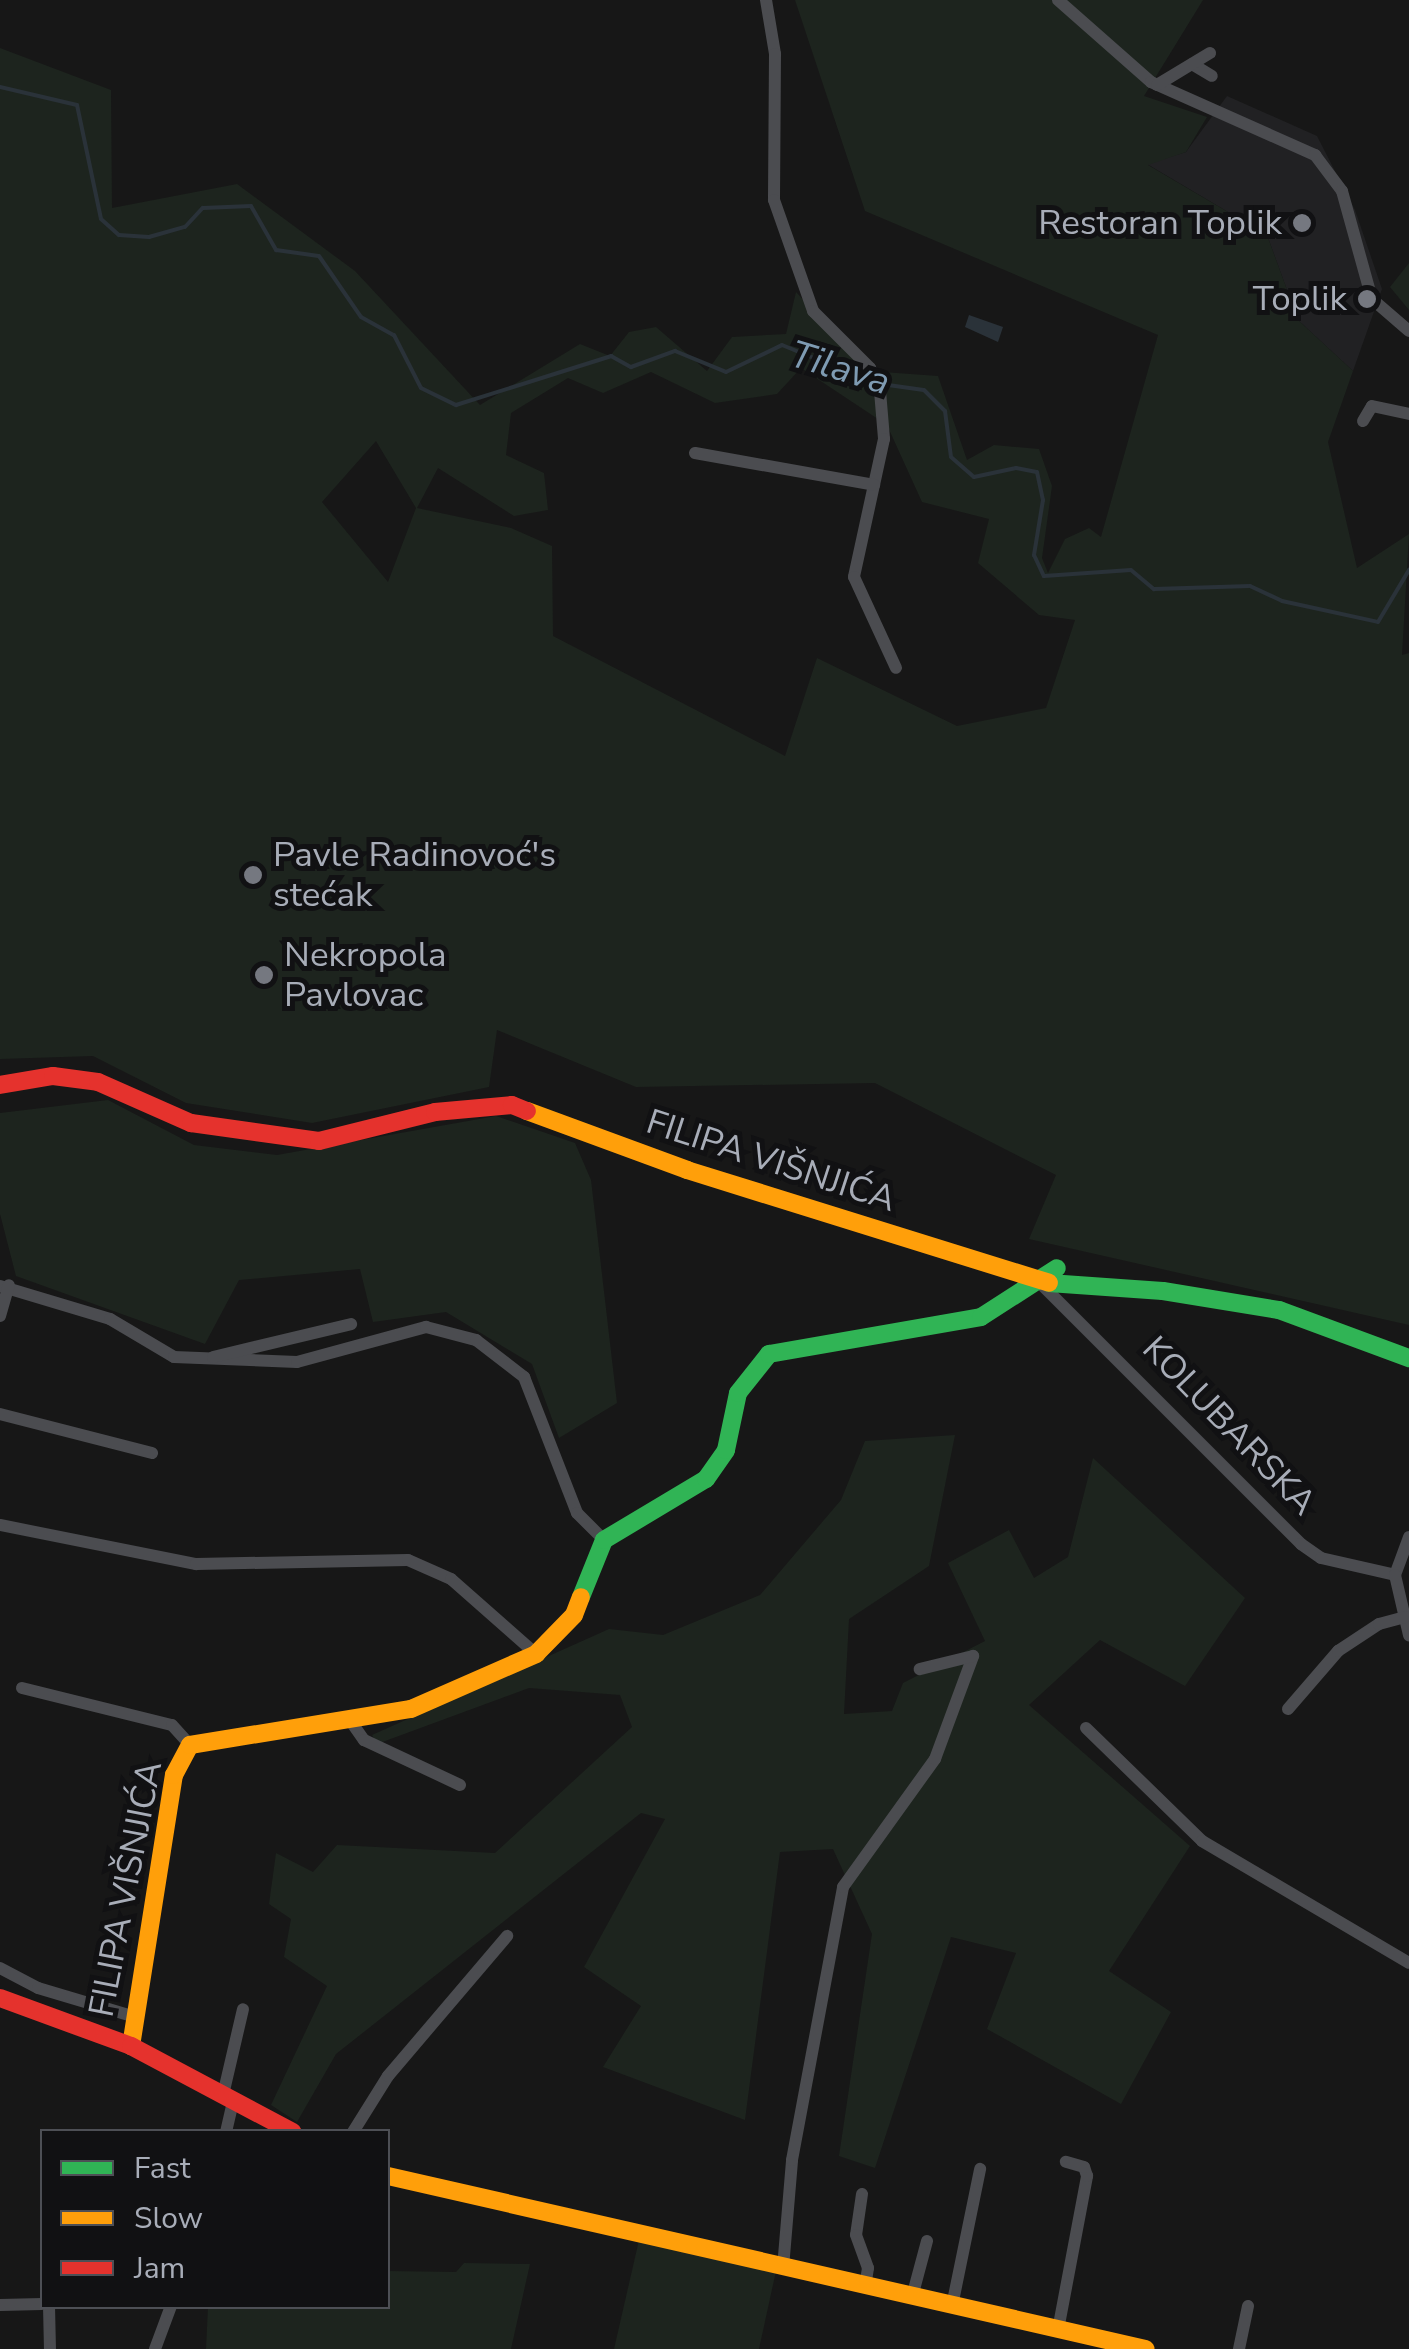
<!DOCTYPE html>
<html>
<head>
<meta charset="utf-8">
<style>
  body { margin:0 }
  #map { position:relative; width:1409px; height:2349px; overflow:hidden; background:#171717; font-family:"Nunito Sans",sans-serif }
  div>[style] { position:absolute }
  .built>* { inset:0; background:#212123 }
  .green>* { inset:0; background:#1d241e }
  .water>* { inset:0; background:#2a3239 }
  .stream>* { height:4px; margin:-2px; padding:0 2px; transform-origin:2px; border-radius:2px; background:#2a3239 }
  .street>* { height:12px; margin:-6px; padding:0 6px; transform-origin:6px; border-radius:6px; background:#4b4c50 }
  .fast>* { height:18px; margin:-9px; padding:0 9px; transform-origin:9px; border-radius:9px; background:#30b455 }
  .slow>* { height:18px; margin:-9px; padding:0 9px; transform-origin:9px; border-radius:9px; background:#ff9f0a }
  .jam>* { height:18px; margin:-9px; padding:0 9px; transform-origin:9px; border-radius:9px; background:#e5322d }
  .dots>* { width:28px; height:28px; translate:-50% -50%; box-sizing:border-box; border:5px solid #111113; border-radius:50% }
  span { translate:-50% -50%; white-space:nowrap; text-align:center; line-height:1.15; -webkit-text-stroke:10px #111113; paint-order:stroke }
  .poi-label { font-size:35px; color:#a8adb8 }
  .right { translate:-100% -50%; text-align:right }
  .left { translate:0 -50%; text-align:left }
  .street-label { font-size:35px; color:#a8adb8 }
  .water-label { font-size:38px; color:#7f9bb3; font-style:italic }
  .legend { position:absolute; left:40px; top:2129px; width:350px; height:180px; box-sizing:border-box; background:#111113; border:2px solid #4d4f55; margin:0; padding:12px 18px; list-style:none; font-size:30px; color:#a8adb8 }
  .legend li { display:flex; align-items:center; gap:20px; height:50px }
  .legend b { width:50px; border:2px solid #4d4f55 }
</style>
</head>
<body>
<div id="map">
  <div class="built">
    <i style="clip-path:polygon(1227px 96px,1317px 136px,1355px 210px,1382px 289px,1353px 371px,1298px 320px,1267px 235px,1147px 164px,1186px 152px)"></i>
  </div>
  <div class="green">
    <i style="clip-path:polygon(evenodd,795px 0,1203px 0,1144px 96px,1207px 117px,1186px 152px,1148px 165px,1267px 235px,1298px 320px,1353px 371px,1328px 442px,1357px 568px,1409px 534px,1402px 655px,1409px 653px,1409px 1325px,1029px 1239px,1056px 1175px,875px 1083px,636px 1087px,497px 1030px,489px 1087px,312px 1123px,186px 1103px,93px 1056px,0 1059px,0 48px,111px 90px,112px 208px,237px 184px,355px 271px,480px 405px,580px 344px,610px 356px,629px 332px,656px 327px,707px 371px,732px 337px,786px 334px,796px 292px,869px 371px,938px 376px,967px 460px,994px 445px,1039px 449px,1052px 486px,1042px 558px,1048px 573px,1065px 539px,1089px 528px,1101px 537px,1158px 335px,865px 211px,795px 0,801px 368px,887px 425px,922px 502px,989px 519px,978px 563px,1039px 615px,1075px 620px,1046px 708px,957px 726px,817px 658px,785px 756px,553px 636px,552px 546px,511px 528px,417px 508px,438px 468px,514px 516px,548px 510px,544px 473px,506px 455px,511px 413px,568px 378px,603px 393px,651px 372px,715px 403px,777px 394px,801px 368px,795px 0,376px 441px,416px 508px,388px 582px,322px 502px,376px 441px)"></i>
    <i style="clip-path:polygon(1409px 263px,1409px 310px,1390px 287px)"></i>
    <i style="clip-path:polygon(108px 1100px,194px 1145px,277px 1155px,496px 1116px,575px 1143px,591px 1180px,617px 1403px,559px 1438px,532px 1364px,446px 1312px,373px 1322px,360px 1269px,239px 1280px,205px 1344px,16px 1276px,0 1214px,0 1113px)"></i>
    <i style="clip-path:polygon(955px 1435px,929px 1566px,849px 1619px,844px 1714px,892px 1711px,903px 1683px,985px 1641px,948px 1563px,1009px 1530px,1034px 1578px,1068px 1557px,1093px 1458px,1245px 1598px,1185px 1686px,1100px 1640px,1029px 1705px,1190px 1846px,1109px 1971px,1171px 2012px,1121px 2104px,987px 2029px,1016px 1953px,951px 1937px,875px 2168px,839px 2156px,872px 1934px,833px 1849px,780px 1852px,745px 2120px,603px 2067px,641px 2006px,584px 1967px,665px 1819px,641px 1813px,336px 2054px,297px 2122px,271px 2105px,327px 1986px,284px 1957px,291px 1919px,269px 1904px,276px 1853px,313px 1872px,337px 1845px,495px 1853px,632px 1727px,620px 1695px,529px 1688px,377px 1744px,372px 1735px,609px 1629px,663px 1635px,760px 1595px,841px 1500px,865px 1441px)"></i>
    <i style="clip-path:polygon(639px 2240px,776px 2271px,759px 2349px,614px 2349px)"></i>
    <i style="clip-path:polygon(464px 2263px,530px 2264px,511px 2349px,206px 2349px,208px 2307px,388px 2306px,388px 2271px,456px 2272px)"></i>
  </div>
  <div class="water">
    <i style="clip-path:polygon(969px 315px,1003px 327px,998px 342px,965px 327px)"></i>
  </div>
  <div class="stream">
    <i style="left:0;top:87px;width:79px;rotate:13.2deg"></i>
    <i style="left:77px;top:105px;width:116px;rotate:78.1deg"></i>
    <i style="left:101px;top:219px;width:24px;rotate:42deg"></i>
    <i style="left:119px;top:235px;width:30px;rotate:4deg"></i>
    <i style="left:149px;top:237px;width:37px;rotate:-16deg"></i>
    <i style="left:185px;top:227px;width:26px;rotate:-47deg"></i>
    <i style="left:203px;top:208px;width:48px;rotate:-2.4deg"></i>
    <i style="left:251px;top:206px;width:51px;rotate:60.4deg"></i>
    <i style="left:276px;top:250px;width:43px;rotate:7.9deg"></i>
    <i style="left:319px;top:256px;width:74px;rotate:55.5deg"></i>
    <i style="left:361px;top:317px;width:38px;rotate:29deg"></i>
    <i style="left:394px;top:335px;width:59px;rotate:63deg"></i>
    <i style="left:421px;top:388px;width:39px;rotate:26deg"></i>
    <i style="left:456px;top:405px;width:163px;rotate:-17.5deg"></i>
    <i style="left:611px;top:356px;width:23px;rotate:29deg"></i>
    <i style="left:631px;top:367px;width:47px;rotate:-20deg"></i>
    <i style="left:675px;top:351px;width:55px;rotate:22.4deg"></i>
    <i style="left:726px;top:372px;width:62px;rotate:-25.7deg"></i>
    <i style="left:782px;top:345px;width:97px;rotate:22.3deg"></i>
    <i style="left:881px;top:384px;width:43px;rotate:7.9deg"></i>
    <i style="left:924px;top:390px;width:30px;rotate:45deg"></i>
    <i style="left:945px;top:411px;width:46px;rotate:82.6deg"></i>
    <i style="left:951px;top:457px;width:30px;rotate:41deg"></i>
    <i style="left:974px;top:477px;width:43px;rotate:-12.1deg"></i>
    <i style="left:1016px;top:468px;width:21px;rotate:11deg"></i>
    <i style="left:1037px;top:472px;width:29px;rotate:78deg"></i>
    <i style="left:1043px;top:500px;width:56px;rotate:99.3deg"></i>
    <i style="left:1034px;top:555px;width:23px;rotate:65deg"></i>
    <i style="left:1044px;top:576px;width:87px;rotate:-3.9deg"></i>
    <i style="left:1131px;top:570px;width:30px;rotate:40deg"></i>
    <i style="left:1154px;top:589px;width:96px;rotate:-1.8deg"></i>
    <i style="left:1250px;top:586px;width:35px;rotate:25deg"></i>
    <i style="left:1282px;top:601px;width:98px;rotate:12.3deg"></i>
    <i style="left:1378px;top:622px;width:61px;rotate:-59.2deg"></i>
  </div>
  <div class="street">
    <i style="left:766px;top:0;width:55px;rotate:80.5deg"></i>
    <i style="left:775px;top:54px;width:146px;rotate:90.4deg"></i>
    <i style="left:774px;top:200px;width:118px;rotate:70.6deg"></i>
    <i style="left:813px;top:311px;width:81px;rotate:45deg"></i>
    <i style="left:870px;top:368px;width:25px;rotate:67deg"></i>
    <i style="left:880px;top:391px;width:48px;rotate:85.2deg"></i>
    <i style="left:884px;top:439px;width:141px;rotate:102.3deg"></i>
    <i style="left:854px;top:577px;width:100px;rotate:65.2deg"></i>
    <i style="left:1058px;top:0;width:124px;rotate:41.4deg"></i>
    <i style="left:1151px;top:82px;width:180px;rotate:24deg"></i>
    <i style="left:1315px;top:155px;width:45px;rotate:53.1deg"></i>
    <i style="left:1342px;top:191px;width:112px;rotate:74.5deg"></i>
    <i style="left:1372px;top:299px;width:49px;rotate:40.9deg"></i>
    <i style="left:1192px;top:64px;width:23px;rotate:31deg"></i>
    <i style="left:1157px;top:85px;width:62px;rotate:-31.1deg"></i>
    <i style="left:1363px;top:421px;width:17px;rotate:-59deg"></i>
    <i style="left:1372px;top:406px;width:38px;rotate:12deg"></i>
    <i style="left:695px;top:453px;width:182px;rotate:10.1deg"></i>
    <i style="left:1039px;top:1282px;width:371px;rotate:45deg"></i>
    <i style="left:1301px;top:1544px;width:24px;rotate:35deg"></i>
    <i style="left:1321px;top:1558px;width:76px;rotate:12.9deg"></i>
    <i style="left:0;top:1286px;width:115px;rotate:16.7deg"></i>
    <i style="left:110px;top:1319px;width:74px;rotate:30.7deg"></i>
    <i style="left:174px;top:1357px;width:123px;rotate:2.3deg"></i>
    <i style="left:297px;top:1362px;width:134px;rotate:-15.2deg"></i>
    <i style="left:426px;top:1327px;width:52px;rotate:14.6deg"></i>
    <i style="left:476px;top:1340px;width:61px;rotate:37.6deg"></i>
    <i style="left:524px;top:1377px;width:146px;rotate:68.7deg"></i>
    <i style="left:577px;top:1513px;width:38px;rotate:45deg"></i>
    <i style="left:0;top:1316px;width:32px;rotate:-74deg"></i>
    <i style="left:213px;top:1357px;width:142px;rotate:-13.4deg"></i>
    <i style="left:0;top:1414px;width:157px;rotate:14.4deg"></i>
    <i style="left:0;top:1525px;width:200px;rotate:11.3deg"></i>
    <i style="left:196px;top:1564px;width:212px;rotate:-1.1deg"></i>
    <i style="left:408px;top:1560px;width:47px;rotate:23.8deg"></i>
    <i style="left:451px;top:1579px;width:113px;rotate:41.4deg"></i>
    <i style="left:1409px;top:1537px;width:40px;rotate:110.2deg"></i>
    <i style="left:1395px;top:1575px;width:62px;rotate:76.9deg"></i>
    <i style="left:22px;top:1688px;width:154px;rotate:13.9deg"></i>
    <i style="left:172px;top:1725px;width:27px;rotate:48deg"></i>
    <i style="left:1288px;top:1709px;width:77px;rotate:-49.2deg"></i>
    <i style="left:1338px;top:1651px;width:49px;rotate:-33.4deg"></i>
    <i style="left:1379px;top:1624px;width:27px;rotate:-15deg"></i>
    <i style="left:352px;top:1723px;width:21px;rotate:55deg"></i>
    <i style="left:364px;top:1740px;width:106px;rotate:25.1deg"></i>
    <i style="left:1086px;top:1728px;width:162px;rotate:44.2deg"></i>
    <i style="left:1202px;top:1841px;width:240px;rotate:30.5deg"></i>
    <i style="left:0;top:1968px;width:43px;rotate:27.8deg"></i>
    <i style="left:38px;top:1988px;width:98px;rotate:16.6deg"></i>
    <i style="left:223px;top:2095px;width:88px;rotate:-76.9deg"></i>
    <i style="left:226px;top:2132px;width:32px;rotate:-77deg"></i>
    <i style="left:353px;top:2132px;width:66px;rotate:-58deg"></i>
    <i style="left:388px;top:2076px;width:184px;rotate:-49.6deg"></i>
    <i style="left:862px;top:2194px;width:41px;rotate:98.3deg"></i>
    <i style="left:856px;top:2235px;width:35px;rotate:70deg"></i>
    <i style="left:868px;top:2268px;width:18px;rotate:99deg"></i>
    <i style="left:783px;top:2268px;width:108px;rotate:-85.2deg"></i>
    <i style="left:792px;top:2160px;width:278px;rotate:-79.4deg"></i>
    <i style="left:843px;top:1887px;width:158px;rotate:-54.3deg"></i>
    <i style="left:935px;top:1759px;width:110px;rotate:-69.7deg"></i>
    <i style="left:973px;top:1656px;width:55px;rotate:166.2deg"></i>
    <i style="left:912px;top:2297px;width:58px;rotate:-75deg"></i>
    <i style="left:0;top:2305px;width:42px;rotate:-1.4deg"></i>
    <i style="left:49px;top:2306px;width:43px;rotate:88.7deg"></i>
    <i style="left:952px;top:2306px;width:140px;rotate:-78.4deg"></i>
    <i style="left:1058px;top:2330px;width:157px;rotate:-79.3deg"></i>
    <i style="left:1087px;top:2176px;width:9px;rotate:-108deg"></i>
    <i style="left:1084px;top:2167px;width:19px;rotate:-164deg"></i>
    <i style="left:155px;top:2349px;width:46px;rotate:-69.6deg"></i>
    <i style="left:1239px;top:2349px;width:44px;rotate:-78.2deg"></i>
  </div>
  <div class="fast">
    <i style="left:1049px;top:1283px;width:114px;rotate:4deg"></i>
    <i style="left:1163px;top:1291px;width:118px;rotate:9.3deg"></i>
    <i style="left:1279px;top:1310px;width:139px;rotate:20.3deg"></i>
    <i style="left:581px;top:1597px;width:61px;rotate:-68deg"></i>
    <i style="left:604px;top:1540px;width:119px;rotate:-30.9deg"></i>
    <i style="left:706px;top:1479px;width:35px;rotate:-55deg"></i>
    <i style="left:726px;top:1450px;width:58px;rotate:-78.1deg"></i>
    <i style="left:738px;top:1393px;width:50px;rotate:-51.5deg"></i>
    <i style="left:769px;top:1354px;width:215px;rotate:-9.9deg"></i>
    <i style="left:981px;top:1317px;width:90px;rotate:-32.8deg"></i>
  </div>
  <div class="slow">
    <i style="left:527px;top:1111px;width:171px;rotate:20.2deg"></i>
    <i style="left:687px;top:1170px;width:379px;rotate:17.3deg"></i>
    <i style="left:131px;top:2046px;width:274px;rotate:-81deg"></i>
    <i style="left:174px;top:1775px;width:34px;rotate:-62deg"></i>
    <i style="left:190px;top:1745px;width:224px;rotate:-9.3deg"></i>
    <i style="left:411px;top:1709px;width:137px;rotate:-23.7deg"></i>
    <i style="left:536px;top:1654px;width:54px;rotate:-45.7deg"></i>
    <i style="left:574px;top:1615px;width:19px;rotate:-69deg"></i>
    <i style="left:388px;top:2176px;width:777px;rotate:12.86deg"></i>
  </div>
  <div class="jam">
    <i style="left:0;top:1085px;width:54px;rotate:-9.6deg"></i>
    <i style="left:53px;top:1076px;width:45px;rotate:7.6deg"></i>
    <i style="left:98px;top:1082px;width:102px;rotate:23.8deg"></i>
    <i style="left:191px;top:1123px;width:129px;rotate:8deg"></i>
    <i style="left:319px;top:1141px;width:120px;rotate:-14deg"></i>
    <i style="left:435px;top:1112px;width:77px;rotate:-5.2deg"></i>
    <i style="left:512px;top:1105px;width:16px;rotate:22deg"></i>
    <i style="left:0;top:1998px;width:140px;rotate:20.1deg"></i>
    <i style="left:131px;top:2046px;width:183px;rotate:28deg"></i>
  </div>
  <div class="dots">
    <i style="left:1302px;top:223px;background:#757880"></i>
    <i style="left:1367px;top:299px;background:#757880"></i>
    <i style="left:253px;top:875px;background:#757880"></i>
    <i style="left:264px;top:975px;background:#757880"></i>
  </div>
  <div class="poi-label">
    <span class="right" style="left:1282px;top:223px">Restoran Toplik</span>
    <span class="right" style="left:1347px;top:299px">Toplik</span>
    <span class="left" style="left:273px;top:875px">Pavle Radinovoć's<br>stećak</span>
    <span class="left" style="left:284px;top:975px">Nekropola<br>Pavlovac</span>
  </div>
  <div class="street-label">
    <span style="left:771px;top:1161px;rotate:18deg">FILIPA VIŠNJIĆA</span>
    <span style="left:1229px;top:1426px;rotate:46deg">KOLUBARSKA</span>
    <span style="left:126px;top:1889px;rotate:-79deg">FILIPA VIŠNJIĆA</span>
  </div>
  <div class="water-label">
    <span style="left:840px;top:368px;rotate:17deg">Tilava</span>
  </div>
  <ul class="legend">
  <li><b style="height:12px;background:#30b455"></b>Fast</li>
  <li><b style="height:12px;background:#ff9f0a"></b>Slow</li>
  <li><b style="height:12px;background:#e5322d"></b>Jam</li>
  </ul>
</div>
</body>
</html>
